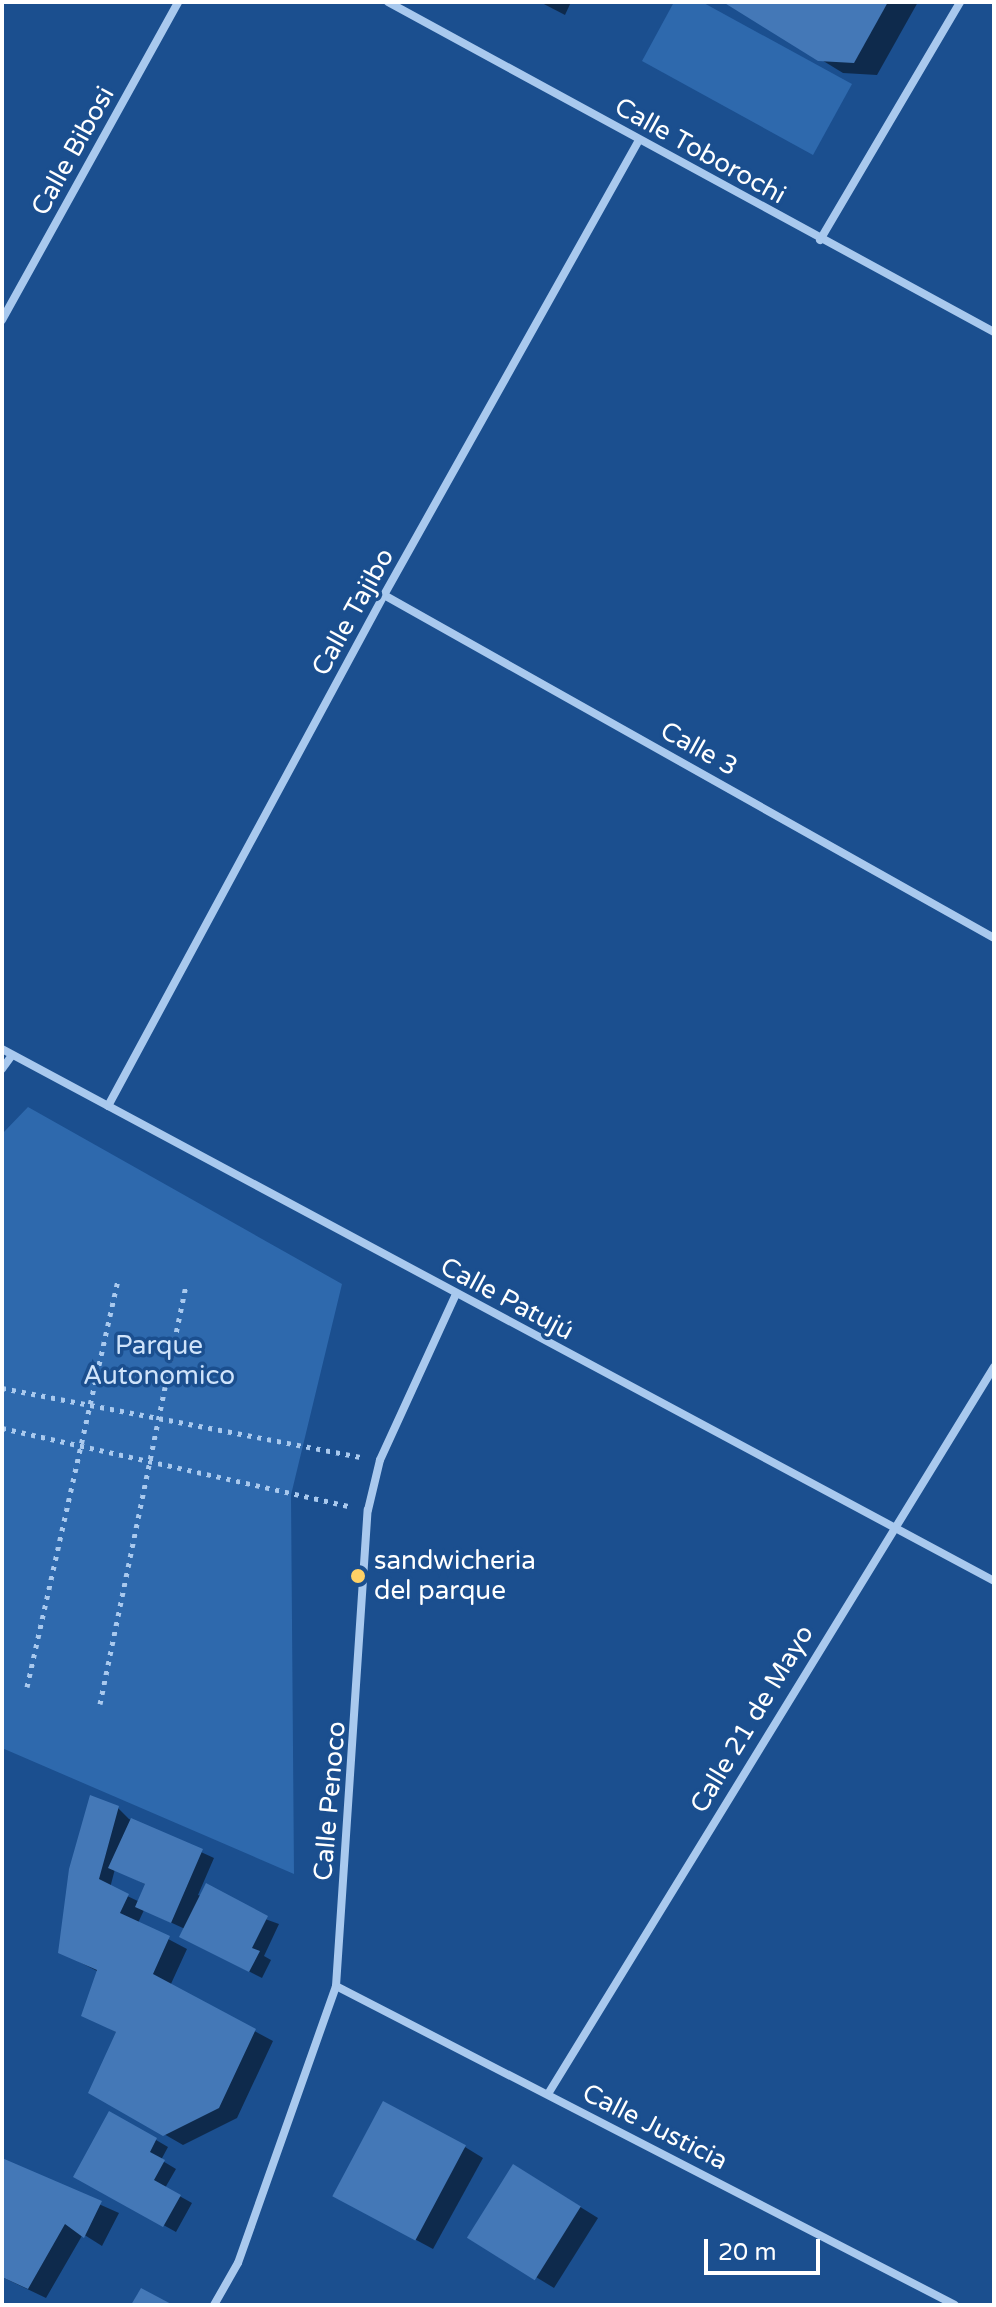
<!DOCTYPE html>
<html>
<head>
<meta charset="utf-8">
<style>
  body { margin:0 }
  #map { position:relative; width:996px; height:2307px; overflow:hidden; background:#1b4f8f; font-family:"Varela Round",sans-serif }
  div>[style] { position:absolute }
  .green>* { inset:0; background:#2e69ad }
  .shadow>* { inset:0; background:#0007 }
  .building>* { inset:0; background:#4478b7; transform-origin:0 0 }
  .path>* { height:5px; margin-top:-2.5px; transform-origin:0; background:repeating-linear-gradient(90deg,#a9c9ee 0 4px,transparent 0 10px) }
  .street>* { height:8px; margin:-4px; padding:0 4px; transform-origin:4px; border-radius:4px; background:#a9c9ee }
  .dots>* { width:22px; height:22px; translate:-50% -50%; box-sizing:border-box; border:4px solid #1b4f8f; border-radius:50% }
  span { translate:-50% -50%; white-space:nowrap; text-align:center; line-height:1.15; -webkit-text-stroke:7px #1b4f8f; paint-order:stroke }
  .street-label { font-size:26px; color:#fff }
  .park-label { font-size:26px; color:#cfe3fa }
  .poi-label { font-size:26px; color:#fff }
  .left { translate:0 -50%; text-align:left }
  .frame { position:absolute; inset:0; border:4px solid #fff; pointer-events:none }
  .scale { position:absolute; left:704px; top:2239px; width:116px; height:36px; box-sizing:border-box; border:4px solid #fff; border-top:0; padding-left:10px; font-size:24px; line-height:28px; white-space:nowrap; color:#fff; -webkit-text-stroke:6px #1b4f8f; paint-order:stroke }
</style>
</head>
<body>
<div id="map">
  <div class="green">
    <i style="clip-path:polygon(674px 2px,702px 2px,852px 84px,813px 155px,642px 61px)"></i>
    <i style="clip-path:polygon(28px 1107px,342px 1284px,291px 1495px,294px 1874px,2px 1748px,2px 1134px)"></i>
  </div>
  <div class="shadow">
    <i style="clip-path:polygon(540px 2px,571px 2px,565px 15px)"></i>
    <i style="clip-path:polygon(727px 2px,918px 2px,877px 75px,843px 73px)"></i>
    <i style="clip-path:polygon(evenodd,118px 1808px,129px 1819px,214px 1858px,198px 1895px,279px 1924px,264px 1956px,271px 1960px,262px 1978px,194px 1943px,185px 1929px,144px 1910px,138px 1923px,187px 1949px,170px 1986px,273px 2041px,237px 2118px,183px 2145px,91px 2092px,118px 2033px,84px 2015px,99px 1972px,60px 1952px,118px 1808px,115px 1869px,147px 1885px,140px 1902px,110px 1888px,115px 1869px)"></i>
    <i style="clip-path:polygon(110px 2113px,168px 2147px,161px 2160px,176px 2169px,165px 2188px,192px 2203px,176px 2232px,75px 2176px)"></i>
    <i style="clip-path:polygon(465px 2147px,483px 2158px,433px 2249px,353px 2206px)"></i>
    <i style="clip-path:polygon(2px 2161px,119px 2213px,102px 2246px,83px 2234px,46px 2298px,2px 2277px)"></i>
    <i style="clip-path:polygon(532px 2177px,598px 2218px,554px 2288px,470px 2237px)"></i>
  </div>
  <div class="building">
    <i style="clip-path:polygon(723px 2px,888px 2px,854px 63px,818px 61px)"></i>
    <i style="clip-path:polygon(90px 1795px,119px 1806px,99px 1879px,129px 1894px,120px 1913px,170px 1936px,153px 1974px,256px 2029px,219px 2108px,163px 2136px,88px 2093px,116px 2032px,81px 2016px,97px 1970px,58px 1953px,69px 1869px)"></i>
    <i style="clip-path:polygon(131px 1818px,203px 1849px,171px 1923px,135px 1907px,145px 1884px,108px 1868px)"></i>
    <i style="clip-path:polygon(206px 1883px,268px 1916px,252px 1948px,260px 1951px,249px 1972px,179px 1937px)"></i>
    <i style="left:383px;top:2101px;width:94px;height:108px;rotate:28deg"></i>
    <i style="clip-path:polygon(109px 2111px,157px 2138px,150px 2152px,165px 2160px,154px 2180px,181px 2195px,163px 2227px,73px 2177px)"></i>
    <i style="clip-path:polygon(2px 2158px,102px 2201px,84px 2238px,65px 2224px,28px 2289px,2px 2277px)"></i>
    <i style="left:513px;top:2164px;width:80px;height:87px;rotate:32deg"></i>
    <i style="clip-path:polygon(141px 2288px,173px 2305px,131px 2305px)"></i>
  </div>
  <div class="path">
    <i style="left:2px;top:1388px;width:365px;rotate:10.9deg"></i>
    <i style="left:2px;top:1428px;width:355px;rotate:12.7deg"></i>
    <i style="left:27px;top:1687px;width:418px;rotate:-77.4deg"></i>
    <i style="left:100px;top:1704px;width:428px;rotate:-78.4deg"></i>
  </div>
  <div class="street">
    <i style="left:388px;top:2px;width:690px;rotate:28.57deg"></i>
    <i style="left:820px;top:240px;width:276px;rotate:-59.5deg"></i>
    <i style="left:2px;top:320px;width:363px;rotate:-61deg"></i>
    <i style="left:384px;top:595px;width:700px;rotate:29.35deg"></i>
    <i style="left:2px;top:1049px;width:1126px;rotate:28.2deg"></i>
    <i style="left:2px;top:1069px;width:17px;rotate:-54deg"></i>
    <i style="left:108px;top:1106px;width:581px;rotate:-61.63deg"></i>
    <i style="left:384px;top:595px;width:522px;rotate:-60.73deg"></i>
    <i style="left:336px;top:1986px;width:696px;rotate:27.26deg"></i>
    <i style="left:548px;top:2094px;width:853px;rotate:-58.47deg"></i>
    <i style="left:214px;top:2305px;width:48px;rotate:-60.3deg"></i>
    <i style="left:238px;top:2263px;width:294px;rotate:-70.5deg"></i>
    <i style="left:336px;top:1986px;width:477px;rotate:-86.2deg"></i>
    <i style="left:368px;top:1510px;width:51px;rotate:-76.5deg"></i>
    <i style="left:380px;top:1460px;width:183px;rotate:-65.4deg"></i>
  </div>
  <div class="dots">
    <i style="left:358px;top:1576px;background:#ffd166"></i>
  </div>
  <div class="street-label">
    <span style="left:73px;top:151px;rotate:-61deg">Calle Bibosi</span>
    <span style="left:700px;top:151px;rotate:29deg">Calle Toborochi</span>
    <span style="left:353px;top:612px;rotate:-61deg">Calle Tajibo</span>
    <span style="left:699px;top:749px;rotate:29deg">Calle 3</span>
    <span style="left:507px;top:1299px;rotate:28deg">Calle Patujú</span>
    <span style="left:752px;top:1719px;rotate:-59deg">Calle 21 de Mayo</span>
    <span style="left:330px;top:1801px;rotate:-85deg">Calle Penoco</span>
    <span style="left:655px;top:2127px;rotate:27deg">Calle Justicia</span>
  </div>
  <div class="park-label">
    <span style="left:159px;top:1361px">Parque<br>Autonomico</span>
  </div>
  <div class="poi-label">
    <span class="left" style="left:374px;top:1576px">sandwicheria<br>del parque</span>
  </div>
  <div class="frame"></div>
  <div class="scale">20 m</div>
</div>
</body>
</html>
